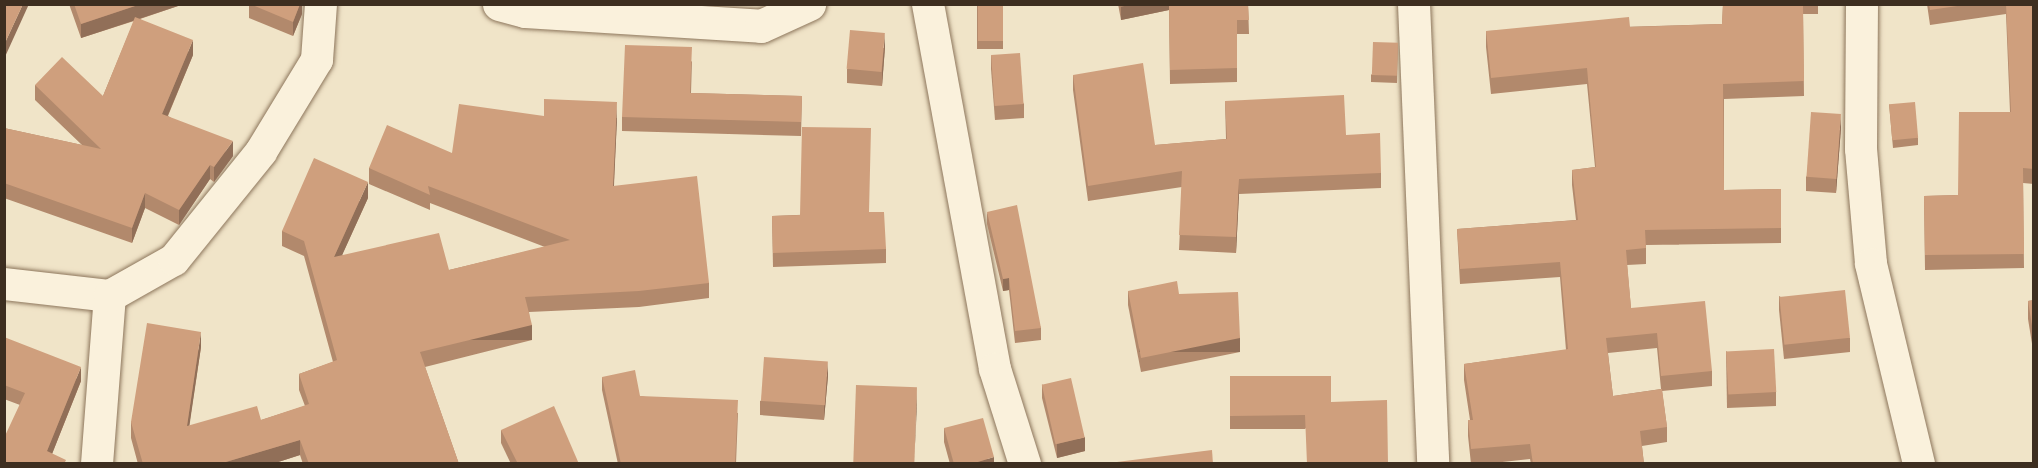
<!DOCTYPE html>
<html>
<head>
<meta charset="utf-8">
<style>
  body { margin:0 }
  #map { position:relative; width:2038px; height:468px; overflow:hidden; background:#f0e4c8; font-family:"IBM Plex Serif",serif }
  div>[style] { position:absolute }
  .roads { filter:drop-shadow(0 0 2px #8d765c) drop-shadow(0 0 2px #8d765c) }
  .minor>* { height:32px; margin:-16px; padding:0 16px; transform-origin:16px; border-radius:16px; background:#faf1dc }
  .tertiary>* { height:33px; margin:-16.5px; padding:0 16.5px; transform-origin:16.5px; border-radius:16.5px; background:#faf1dc }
  .wall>* { inset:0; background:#b2896c; transform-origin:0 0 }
  .shaded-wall>* { inset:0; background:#916f58; transform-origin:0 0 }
  .building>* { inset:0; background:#cf9f7d; transform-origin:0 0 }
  span { translate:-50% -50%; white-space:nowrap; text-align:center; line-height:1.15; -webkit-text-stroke:6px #f7eed8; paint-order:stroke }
  .frame { position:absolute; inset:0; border:6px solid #3d2e20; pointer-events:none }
</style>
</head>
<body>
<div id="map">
  <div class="roads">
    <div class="minor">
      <i style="left:928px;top:4px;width:371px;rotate:79.6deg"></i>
      <i style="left:995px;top:369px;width:100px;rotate:72.5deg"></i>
      <i style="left:1414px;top:4px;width:460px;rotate:87.6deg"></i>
      <i style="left:1862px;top:4px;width:145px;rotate:90.4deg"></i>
      <i style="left:1861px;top:149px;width:115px;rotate:85deg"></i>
      <i style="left:1871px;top:264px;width:206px;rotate:76.5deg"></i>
      <i style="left:4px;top:284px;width:107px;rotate:6.5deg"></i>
      <i style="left:97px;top:464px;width:169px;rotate:-85.6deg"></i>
      <i style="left:110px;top:296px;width:73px;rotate:-29.4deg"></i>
      <i style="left:174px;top:260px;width:139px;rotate:-51.1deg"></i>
      <i style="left:261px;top:152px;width:108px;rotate:-58.7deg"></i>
      <i style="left:317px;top:60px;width:56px;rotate:-85.9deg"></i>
    </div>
    <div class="tertiary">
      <i style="left:499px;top:4px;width:27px;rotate:15deg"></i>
      <i style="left:525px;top:11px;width:236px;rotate:3.6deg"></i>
      <i style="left:761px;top:26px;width:53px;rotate:-24.6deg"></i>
    </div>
  </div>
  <div class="wall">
    <i style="clip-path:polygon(69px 4px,184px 4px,140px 19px,193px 55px,168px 116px,233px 156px,214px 182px,210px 179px,179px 225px,145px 208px,132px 243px,4px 198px,4px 128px,82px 145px,35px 100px,35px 85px,103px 96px,134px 21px,81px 38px)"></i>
    <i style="clip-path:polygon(249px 4px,302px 4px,302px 14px,293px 36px,249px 18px)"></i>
    <i style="left:977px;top:4px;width:26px;height:45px"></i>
    <i style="clip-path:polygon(1118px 4px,1248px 4px,1249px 34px,1237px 34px,1237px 82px,1170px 84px,1169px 10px,1121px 20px)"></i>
    <i style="clip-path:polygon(evenodd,1723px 4px,1818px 4px,1818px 14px,1803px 14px,1804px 96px,1724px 99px,1724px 190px,1781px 189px,1781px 243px,1646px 245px,1646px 264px,1627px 265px,1631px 308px,1712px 371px,1712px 386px,1662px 391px,1667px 427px,1667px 442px,1642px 446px,1644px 464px,1531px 464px,1530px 459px,1484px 464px,1471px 464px,1468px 436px,1468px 420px,1470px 420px,1464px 380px,1464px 364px,1566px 350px,1560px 277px,1460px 284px,1457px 229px,1576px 220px,1572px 185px,1572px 170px,1595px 167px,1587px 84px,1491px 94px,1486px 47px,1486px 31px,1722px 24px,1723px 4px,1657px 348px,1661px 389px,1613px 396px,1608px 353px,1657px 348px)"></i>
    <i style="clip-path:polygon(1927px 4px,2034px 4px,2034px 184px,2023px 183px,2024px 268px,1925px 270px,1924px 196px,1958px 195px,2010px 112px,2006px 14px,1930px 25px)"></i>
    <i style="clip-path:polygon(1398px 43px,1397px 83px,1371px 82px,1371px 75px)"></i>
    <i style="clip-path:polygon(885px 47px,882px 86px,847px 83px,847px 69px)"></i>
    <i style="clip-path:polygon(991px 55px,1024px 104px,1024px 118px,995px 120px,991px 69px)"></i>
    <i style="clip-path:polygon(692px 61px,691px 93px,802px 96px,801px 136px,622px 131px,622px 117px)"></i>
    <i style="clip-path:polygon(1073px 75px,1155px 145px,1226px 139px,1225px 101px,1346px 135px,1381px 173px,1381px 188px,1239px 194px,1236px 253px,1179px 250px,1182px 187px,1088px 201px,1073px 90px)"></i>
    <i style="clip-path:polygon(1889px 104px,1918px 138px,1918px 145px,1893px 148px)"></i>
    <i style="clip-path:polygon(544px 116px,617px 118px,614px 186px,709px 283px,709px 298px,639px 307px,529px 312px,532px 340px,425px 367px,459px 464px,303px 464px,300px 455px,272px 464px,138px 464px,131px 438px,131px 422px,201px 347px,189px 426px,261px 420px,305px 406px,299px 390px,299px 374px,333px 362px,304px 256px,282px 246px,282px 231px,368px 198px,342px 255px,449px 270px,545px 247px,430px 203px,430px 210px,369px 184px,369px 168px,452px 153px)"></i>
    <i style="clip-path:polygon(1841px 128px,1836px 193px,1806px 191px,1806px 177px)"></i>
    <i style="clip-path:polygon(870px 212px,886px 249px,886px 263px,773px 267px,772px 216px)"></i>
    <i style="clip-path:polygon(987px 212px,1041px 328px,1041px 340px,1015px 343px,1009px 290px,1003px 291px,987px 224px)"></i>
    <i style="clip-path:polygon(1128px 291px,1179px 294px,1240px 352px,1141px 372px,1128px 305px)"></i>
    <i style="clip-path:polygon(1779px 296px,1850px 338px,1850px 352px,1784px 359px,1779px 310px)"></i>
    <i style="clip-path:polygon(2034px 300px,2034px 356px,2028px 319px,2028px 301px)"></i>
    <i style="clip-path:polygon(4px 337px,81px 381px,52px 454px,66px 464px,4px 464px,20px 405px,4px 399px)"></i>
    <i style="clip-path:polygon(1726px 351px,1776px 392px,1776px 406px,1727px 408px)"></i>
    <i style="clip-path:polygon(828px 376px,824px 420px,760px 415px,760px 401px)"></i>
    <i style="clip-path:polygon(1230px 376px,1331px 402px,1305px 429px,1230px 429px)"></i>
    <i style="clip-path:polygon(602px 377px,640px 396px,738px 413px,736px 464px,618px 464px,602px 390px)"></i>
    <i style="clip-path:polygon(1042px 384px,1085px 451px,1057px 458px,1042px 398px)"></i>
    <i style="clip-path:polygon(944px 428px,994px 464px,950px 464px,944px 442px)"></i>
    <i style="clip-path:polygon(501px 430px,579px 464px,511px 464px,501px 443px)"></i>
  </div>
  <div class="shaded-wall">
    <i style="clip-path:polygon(23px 4px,29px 4px,4px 59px,4px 45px)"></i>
    <i style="clip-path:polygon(141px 4px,184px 4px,81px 38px,81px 24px)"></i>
    <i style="clip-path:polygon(300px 4px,302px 4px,302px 14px,293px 36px,293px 22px)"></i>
    <i style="clip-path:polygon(1131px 4px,1169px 4px,1169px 10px,1121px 20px,1121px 7px)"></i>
    <i style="clip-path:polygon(885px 33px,885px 47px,882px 86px,882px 72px)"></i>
    <i style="clip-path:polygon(193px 40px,193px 55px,162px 129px,162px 114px)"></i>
    <i style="clip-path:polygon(617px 102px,617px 118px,613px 201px,613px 186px)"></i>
    <i style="clip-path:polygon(1841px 114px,1841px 128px,1836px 193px,1836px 179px)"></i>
    <i style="clip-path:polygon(233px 141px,233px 156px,214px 182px,214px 167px)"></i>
    <i style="clip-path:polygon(210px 165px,210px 179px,179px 225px,179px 210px)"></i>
    <i style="clip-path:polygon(1239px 179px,1239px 194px,1236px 253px,1236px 237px)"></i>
    <i style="clip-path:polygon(368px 182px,368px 198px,334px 273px,334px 257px)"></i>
    <i style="clip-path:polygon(145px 193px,145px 208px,132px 243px,132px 228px)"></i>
    <i style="clip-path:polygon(1009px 278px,1009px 290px,1003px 291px,1003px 279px)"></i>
    <i style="left:532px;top:325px;width:15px;height:115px;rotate:90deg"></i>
    <i style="clip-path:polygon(201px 332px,201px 347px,187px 442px,187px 426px)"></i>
    <i style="left:1240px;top:338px;width:14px;height:101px;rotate:90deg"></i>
    <i style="clip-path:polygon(828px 362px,828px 376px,824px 420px,824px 406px)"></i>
    <i style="clip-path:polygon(81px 367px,81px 381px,48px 464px,47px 451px)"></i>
    <i style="clip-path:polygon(917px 387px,917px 405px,914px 464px)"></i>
    <i style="clip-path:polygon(1085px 437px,1085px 451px,1057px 458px,1057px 444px)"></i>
    <i style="clip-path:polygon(300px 440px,300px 455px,272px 464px,219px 464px)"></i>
    <i style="clip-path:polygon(994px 457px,994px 464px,971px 464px)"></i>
  </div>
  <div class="building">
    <i style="clip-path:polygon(4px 4px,23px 4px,4px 45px)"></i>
    <i style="clip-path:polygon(74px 4px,141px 4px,81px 24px)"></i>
    <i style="clip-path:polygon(250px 4px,300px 4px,293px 22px)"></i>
    <i style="left:978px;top:4px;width:25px;height:37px"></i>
    <i style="clip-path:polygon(1169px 4px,1248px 4px,1249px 20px,1237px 20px,1237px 68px,1170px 70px)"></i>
    <i style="clip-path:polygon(1723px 4px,1803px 4px,1804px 81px,1723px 84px,1724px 190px,1781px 189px,1781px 228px,1645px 230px,1646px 248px,1626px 250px,1631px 308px,1705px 301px,1712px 371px,1661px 376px,1657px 333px,1606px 338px,1613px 396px,1662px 389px,1667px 427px,1640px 431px,1644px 464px,1533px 464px,1530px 444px,1471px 449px,1468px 420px,1473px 420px,1464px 364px,1568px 349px,1560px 262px,1460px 269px,1457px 229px,1578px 220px,1572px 170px,1596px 167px,1587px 68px,1491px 78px,1486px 31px,1629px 17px,1630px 27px,1722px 24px)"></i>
    <i style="clip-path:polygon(1929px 4px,1971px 4px,1930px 10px)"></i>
    <i style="clip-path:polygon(2006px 4px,2034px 4px,2034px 169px,2023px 168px,2024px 254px,1925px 255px,1924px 196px,1958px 195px,1959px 112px,2011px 112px)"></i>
    <i style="clip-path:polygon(135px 17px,193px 40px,162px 114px,233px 141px,214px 167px,210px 165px,179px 210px,145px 193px,132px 228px,4px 183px,4px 128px,101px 149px,35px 85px,62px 57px,103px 96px)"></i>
    <i style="left:850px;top:30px;width:35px;height:39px;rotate:5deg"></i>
    <i style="left:1373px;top:42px;width:25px;height:33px;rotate:2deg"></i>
    <i style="clip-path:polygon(625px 45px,692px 47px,690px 93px,802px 96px,801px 122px,622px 117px)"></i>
    <i style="left:1020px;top:53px;width:51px;height:29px;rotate:86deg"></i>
    <i style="clip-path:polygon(1143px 63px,1155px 145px,1227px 139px,1225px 101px,1344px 95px,1346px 135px,1380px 133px,1381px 173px,1239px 179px,1236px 237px,1179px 235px,1182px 171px,1088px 186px,1073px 75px)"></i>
    <i style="clip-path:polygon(544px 99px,617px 102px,613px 186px,697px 176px,709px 283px,639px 291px,525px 297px,532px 325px,420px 352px,459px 464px,309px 464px,300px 440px,219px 464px,143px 464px,131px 422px,147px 323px,201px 332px,187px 426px,257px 406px,261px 420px,309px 404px,299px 374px,337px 360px,304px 241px,282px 231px,314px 158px,368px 182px,334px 257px,439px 233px,449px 270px,570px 240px,428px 186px,430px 195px,369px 168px,387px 125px,452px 153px,459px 104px,544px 116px)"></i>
    <i style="left:1915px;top:102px;width:36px;height:26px;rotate:85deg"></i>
    <i style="left:1811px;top:112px;width:30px;height:65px;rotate:4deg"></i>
    <i style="clip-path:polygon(802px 127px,871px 128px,869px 212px,884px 212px,886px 249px,773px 253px,772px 216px,800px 215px)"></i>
    <i style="clip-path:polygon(1017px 205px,1041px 328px,1015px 331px,1009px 278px,1003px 279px,987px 212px)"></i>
    <i style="clip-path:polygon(1177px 281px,1179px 294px,1238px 292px,1240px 338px,1141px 358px,1128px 291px)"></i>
    <i style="left:1845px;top:290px;width:48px;height:66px;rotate:84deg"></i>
    <i style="clip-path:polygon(2034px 300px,2034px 338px,2028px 301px)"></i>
    <i style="clip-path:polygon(4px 337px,81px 367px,47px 451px,66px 460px,64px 464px,4px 464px,4px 438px,25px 393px,4px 385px)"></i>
    <i style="left:1774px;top:349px;width:43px;height:48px;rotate:87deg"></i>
    <i style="left:764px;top:357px;width:64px;height:44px;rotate:4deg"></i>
    <i style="clip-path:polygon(635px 370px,640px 396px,738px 400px,735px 464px,621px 464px,602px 377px)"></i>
    <i style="clip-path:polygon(1230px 376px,1331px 376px,1331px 402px,1387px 400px,1388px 464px,1307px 464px,1305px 415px,1230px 416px)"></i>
    <i style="left:1071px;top:378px;width:61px;height:30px;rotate:77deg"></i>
    <i style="left:856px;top:385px;width:61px;height:79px;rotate:2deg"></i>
    <i style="clip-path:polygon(554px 406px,579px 464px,518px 464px,501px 430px)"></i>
    <i style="clip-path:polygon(983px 418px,994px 457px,971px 464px,954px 464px,944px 428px)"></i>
    <i style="clip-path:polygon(1212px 450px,1213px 464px,1101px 464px)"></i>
  </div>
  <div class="frame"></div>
</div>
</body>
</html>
